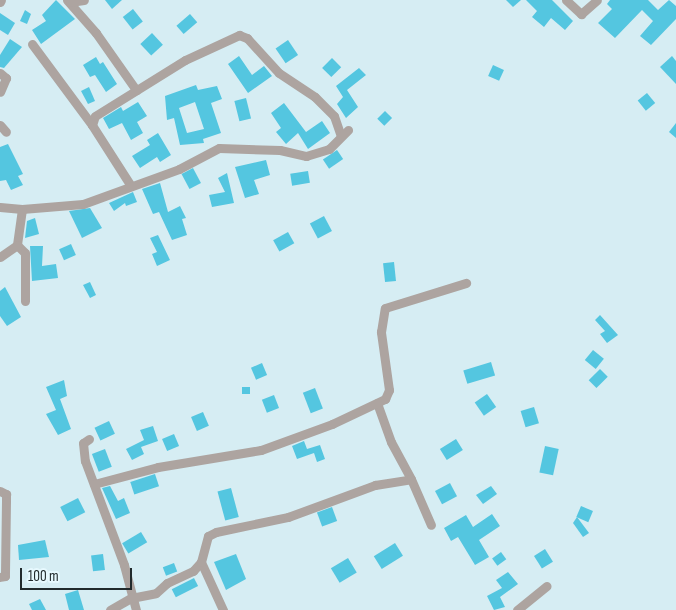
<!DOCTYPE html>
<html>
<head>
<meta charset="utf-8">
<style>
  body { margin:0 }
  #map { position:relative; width:676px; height:610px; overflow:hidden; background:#d6edf3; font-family:"Sofia Sans Condensed",sans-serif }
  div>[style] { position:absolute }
  .building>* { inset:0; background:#54c6e0; transform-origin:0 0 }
  .minor>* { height:9px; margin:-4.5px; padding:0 4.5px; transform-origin:4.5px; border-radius:4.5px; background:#ada4a0 }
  span { translate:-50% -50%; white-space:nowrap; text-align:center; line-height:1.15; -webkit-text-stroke:4px #e7f9fe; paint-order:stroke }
  .scale { position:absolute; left:20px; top:568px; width:112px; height:22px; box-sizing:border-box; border:2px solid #212a2c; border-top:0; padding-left:6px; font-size:15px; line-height:18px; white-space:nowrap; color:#212a2c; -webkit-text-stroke:4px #e7f9fe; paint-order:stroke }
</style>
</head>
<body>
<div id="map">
  <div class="building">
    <i style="clip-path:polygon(56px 0,75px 19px,41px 44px,32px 30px,46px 21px,42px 15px)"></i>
    <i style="clip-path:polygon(105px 0,122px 0,112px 9px)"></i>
    <i style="clip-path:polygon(506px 0,521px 0,513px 7px)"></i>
    <i style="clip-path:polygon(526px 0,552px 0,573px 21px,565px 30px,551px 18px,544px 27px,532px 17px,537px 11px)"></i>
    <i style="clip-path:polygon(610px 0,648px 0,658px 10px,669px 0,676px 6px,676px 19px,651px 45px,640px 36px,653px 21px,642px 10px,615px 38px,598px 23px,612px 9px,607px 4px)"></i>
    <i style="left:133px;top:9px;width:16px;height:13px;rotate:52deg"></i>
    <i style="clip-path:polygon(25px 10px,31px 14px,27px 24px,20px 21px)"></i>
    <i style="clip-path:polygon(0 13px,15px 23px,8px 35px,0 30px)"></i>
    <i style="left:190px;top:14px;width:11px;height:18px;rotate:49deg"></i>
    <i style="left:152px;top:33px;width:16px;height:16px;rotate:47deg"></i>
    <i style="clip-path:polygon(10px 39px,22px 47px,4px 68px,0 67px,0 55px)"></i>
    <i style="left:288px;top:40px;width:18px;height:15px;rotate:56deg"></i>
    <i style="clip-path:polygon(239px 56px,252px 75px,264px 66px,272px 76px,248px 93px,228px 64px)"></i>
    <i style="clip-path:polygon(672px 56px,676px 61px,676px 84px,660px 67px)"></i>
    <i style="clip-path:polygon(96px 57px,100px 64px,103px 62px,117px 84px,106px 92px,95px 75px,90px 77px,83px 65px)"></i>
    <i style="left:332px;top:58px;width:13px;height:14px;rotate:45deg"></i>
    <i style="left:493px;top:65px;width:12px;height:12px;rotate:24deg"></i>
    <i style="clip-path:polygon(359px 68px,366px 75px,347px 90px,358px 107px,346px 118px,337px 104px,343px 97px,336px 86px)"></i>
    <i style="clip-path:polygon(evenodd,196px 85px,198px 90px,217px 86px,222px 99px,211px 103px,221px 133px,203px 139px,204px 143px,180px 145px,174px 118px,167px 120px,165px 96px,196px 85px,195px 102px,204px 129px,187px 133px,179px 108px,195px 102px)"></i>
    <i style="clip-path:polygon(89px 87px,95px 101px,88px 104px,81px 91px)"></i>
    <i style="left:647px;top:93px;width:13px;height:12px;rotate:51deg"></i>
    <i style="left:246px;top:98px;width:21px;height:12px;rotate:76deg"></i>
    <i style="clip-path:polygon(138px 102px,147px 116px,137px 122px,143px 133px,131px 140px,122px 123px,109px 129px,103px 118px,121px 107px,123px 111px)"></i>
    <i style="clip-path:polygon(284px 103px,306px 132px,322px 121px,330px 133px,308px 149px,298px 133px,286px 144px,276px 132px,281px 128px,271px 113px)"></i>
    <i style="left:385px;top:111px;width:10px;height:11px;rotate:45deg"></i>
    <i style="clip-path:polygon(676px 123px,676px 138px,669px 132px)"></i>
    <i style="clip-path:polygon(158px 133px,171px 155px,160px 162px,157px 157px,140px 168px,132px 156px,150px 145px,147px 140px)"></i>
    <i style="clip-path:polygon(8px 144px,23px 174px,18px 176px,23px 185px,11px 190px,6px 180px,0 181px,0 147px)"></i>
    <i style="left:337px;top:150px;width:11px;height:17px;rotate:56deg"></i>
    <i style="clip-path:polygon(266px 160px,270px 175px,254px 180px,259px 194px,245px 198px,235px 167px)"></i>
    <i style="left:193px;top:168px;width:17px;height:13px;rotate:62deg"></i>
    <i style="left:308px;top:171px;width:12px;height:18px;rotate:81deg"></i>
    <i style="clip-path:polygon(227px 173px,234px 203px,212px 207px,209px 195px,225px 192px,218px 178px)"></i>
    <i style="clip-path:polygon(160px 183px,168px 212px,180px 206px,186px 218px,182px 219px,187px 235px,172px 240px,159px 212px,153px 214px,142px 189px)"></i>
    <i style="clip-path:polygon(133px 192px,137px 202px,126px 206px,125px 203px,114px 211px,109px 203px)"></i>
    <i style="clip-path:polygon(90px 208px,102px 228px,82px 238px,69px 211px)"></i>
    <i style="left:324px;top:216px;width:17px;height:16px;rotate:62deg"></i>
    <i style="clip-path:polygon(35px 218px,39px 234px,25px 238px,27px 221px)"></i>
    <i style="left:288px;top:232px;width:13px;height:17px;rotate:61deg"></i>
    <i style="clip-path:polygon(158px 235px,170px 260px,157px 266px,152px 254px,157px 252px,150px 238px)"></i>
    <i style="left:71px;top:244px;width:12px;height:13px;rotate:66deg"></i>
    <i style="clip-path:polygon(30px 246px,43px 246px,42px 266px,56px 264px,58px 278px,32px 281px)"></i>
    <i style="left:394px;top:262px;width:19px;height:11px;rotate:84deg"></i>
    <i style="clip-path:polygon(90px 282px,96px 295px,90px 298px,83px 285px)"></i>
    <i style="clip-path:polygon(5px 287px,21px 317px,7px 326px,0 316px,0 291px)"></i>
    <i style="clip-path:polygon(600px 315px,618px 335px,607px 343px,600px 334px,605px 331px,595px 320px)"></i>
    <i style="left:593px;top:350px;width:14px;height:13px;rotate:39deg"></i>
    <i style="left:491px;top:362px;width:14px;height:29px;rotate:73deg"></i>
    <i style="left:262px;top:363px;width:13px;height:12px;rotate:67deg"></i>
    <i style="left:600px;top:369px;width:11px;height:16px;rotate:45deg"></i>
    <i style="clip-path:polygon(64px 380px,67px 396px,60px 399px,71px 429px,58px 435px,46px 414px,56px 410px,46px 387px)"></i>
    <i style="left:242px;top:387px;width:8px;height:7px"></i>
    <i style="left:315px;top:388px;width:22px;height:13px;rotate:69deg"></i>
    <i style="left:487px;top:394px;width:16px;height:15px;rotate:55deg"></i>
    <i style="left:274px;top:395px;width:14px;height:13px;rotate:69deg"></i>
    <i style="left:534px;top:407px;width:17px;height:14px;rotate:73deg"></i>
    <i style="left:203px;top:412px;width:15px;height:13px;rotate:67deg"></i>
    <i style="left:109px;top:421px;width:14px;height:16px;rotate:65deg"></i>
    <i style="clip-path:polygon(153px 426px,158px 441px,141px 447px,144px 454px,132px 460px,126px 449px,144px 440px,140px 430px)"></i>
    <i style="left:174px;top:434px;width:13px;height:13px;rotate:67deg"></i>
    <i style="left:456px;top:439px;width:13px;height:19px;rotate:58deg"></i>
    <i style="clip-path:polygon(304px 441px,307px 449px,320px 445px,325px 459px,317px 462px,314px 453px,297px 459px,292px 446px)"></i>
    <i style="left:545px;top:446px;width:14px;height:27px;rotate:12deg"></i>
    <i style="left:105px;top:449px;width:19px;height:14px;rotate:69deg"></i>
    <i style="left:155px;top:474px;width:13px;height:26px;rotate:72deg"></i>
    <i style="left:450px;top:483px;width:15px;height:17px;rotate:62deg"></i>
    <i style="clip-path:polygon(110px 486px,118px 501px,124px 498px,130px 513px,116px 519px,102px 488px)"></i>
    <i style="clip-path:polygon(491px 486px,497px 494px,483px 504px,476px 495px)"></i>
    <i style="left:231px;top:488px;width:30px;height:14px;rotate:75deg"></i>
    <i style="left:78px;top:498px;width:16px;height:20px;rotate:63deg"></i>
    <i style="left:581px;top:506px;width:13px;height:12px;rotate:23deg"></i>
    <i style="left:332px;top:507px;width:15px;height:16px;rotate:70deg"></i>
    <i style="clip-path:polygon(492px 514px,500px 526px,479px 540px,489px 557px,475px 565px,458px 537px,451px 541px,444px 528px,466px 515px,473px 527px)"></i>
    <i style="clip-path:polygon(577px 517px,589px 533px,583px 537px,573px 523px)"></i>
    <i style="left:141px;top:532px;width:12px;height:22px;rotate:59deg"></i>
    <i style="clip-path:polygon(45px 540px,49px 557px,19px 560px,18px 545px)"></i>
    <i style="left:395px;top:543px;width:15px;height:25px;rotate:58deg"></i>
    <i style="left:545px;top:549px;width:15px;height:13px;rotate:58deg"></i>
    <i style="left:501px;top:552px;width:9px;height:11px;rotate:54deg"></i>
    <i style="left:103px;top:554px;width:16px;height:12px;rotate:83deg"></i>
    <i style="clip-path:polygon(236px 554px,246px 579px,226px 590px,214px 562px)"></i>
    <i style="left:348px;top:558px;width:17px;height:20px;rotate:59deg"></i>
    <i style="left:174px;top:563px;width:9px;height:12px;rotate:69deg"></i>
    <i style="clip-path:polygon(508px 572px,518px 584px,500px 597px,505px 607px,494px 610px,487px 596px,502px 588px,496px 580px)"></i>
    <i style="left:194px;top:578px;width:9px;height:25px;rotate:63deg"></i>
    <i style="clip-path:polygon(78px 590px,84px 610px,69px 610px,65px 594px)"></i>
    <i style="clip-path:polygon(40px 599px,46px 610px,32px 610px,29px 604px)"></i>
  </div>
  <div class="minor">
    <i style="left:67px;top:0;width:44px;rotate:48.7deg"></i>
    <i style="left:96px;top:33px;width:70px;rotate:54.9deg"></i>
    <i style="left:566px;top:0;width:21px;rotate:43deg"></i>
    <i style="left:581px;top:14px;width:21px;rotate:-41deg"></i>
    <i style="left:0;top:2px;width:2px;rotate:-63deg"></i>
    <i style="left:70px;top:2px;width:14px;rotate:-8deg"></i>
    <i style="left:32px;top:44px;width:101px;rotate:53.5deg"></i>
    <i style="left:0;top:73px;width:8px;rotate:40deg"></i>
    <i style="left:6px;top:78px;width:15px;rotate:113deg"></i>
    <i style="left:0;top:125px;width:9px;rotate:49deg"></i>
    <i style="left:131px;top:186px;width:72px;rotate:-122.6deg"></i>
    <i style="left:92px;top:125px;width:9px;rotate:-72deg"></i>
    <i style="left:95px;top:116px;width:106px;rotate:-31.9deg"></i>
    <i style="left:185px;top:60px;width:60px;rotate:-24.8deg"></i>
    <i style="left:239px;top:35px;width:9px;rotate:21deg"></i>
    <i style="left:247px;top:38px;width:47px;rotate:47.6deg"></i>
    <i style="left:279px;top:73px;width:43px;rotate:33.7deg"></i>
    <i style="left:315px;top:97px;width:27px;rotate:45deg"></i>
    <i style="left:334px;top:116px;width:21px;rotate:71deg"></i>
    <i style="left:0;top:207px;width:22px;rotate:5deg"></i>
    <i style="left:22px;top:209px;width:61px;rotate:-4.7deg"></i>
    <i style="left:83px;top:204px;width:102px;rotate:-20deg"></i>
    <i style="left:179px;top:169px;width:45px;rotate:-27.7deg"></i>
    <i style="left:219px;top:148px;width:61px;rotate:1.9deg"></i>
    <i style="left:280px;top:150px;width:27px;rotate:13deg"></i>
    <i style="left:306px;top:156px;width:24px;rotate:-17deg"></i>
    <i style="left:329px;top:149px;width:27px;rotate:-45deg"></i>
    <i style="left:22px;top:209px;width:36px;rotate:98deg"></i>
    <i style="left:17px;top:245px;width:11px;rotate:45deg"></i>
    <i style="left:25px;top:253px;width:48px;rotate:90deg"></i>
    <i style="left:0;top:257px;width:21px;rotate:-35deg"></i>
    <i style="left:377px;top:403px;width:41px;rotate:70.3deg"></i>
    <i style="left:391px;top:442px;width:42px;rotate:61.6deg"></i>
    <i style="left:89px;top:439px;width:7px;rotate:146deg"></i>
    <i style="left:83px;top:443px;width:18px;rotate:84deg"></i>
    <i style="left:85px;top:461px;width:111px;rotate:69.4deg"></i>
    <i style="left:124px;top:565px;width:47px;rotate:75.1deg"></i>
    <i style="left:94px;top:484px;width:66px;rotate:-14.9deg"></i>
    <i style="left:158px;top:467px;width:104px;rotate:-9.4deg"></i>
    <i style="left:261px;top:450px;width:76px;rotate:-20.1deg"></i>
    <i style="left:332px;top:424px;width:59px;rotate:-25.3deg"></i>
    <i style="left:385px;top:399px;width:10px;rotate:-66deg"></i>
    <i style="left:389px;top:390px;width:59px;rotate:-97.9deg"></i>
    <i style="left:381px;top:332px;width:24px;rotate:-81deg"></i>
    <i style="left:385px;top:308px;width:85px;rotate:-17.2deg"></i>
    <i style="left:0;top:491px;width:7px;rotate:27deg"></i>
    <i style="left:6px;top:494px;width:7px;rotate:90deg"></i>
    <i style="left:6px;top:501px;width:75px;rotate:90.8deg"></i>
    <i style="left:5px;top:576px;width:5px;rotate:169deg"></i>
    <i style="left:201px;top:562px;width:53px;rotate:65.4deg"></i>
    <i style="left:110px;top:610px;width:24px;rotate:-30deg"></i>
    <i style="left:131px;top:598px;width:25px;rotate:-11deg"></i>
    <i style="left:156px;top:593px;width:15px;rotate:-42deg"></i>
    <i style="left:167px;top:583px;width:29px;rotate:-25deg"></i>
    <i style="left:193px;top:571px;width:12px;rotate:-48deg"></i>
    <i style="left:201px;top:562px;width:27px;rotate:-75deg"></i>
    <i style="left:208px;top:536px;width:9px;rotate:-27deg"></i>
    <i style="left:216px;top:532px;width:74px;rotate:-11.8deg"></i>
    <i style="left:288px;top:517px;width:93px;rotate:-20.2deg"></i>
    <i style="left:375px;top:485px;width:36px;rotate:-9deg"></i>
    <i style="left:411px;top:479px;width:50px;rotate:66.5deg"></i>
    <i style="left:517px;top:610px;width:38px;rotate:-39deg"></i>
  </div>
  <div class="scale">100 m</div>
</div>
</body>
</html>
